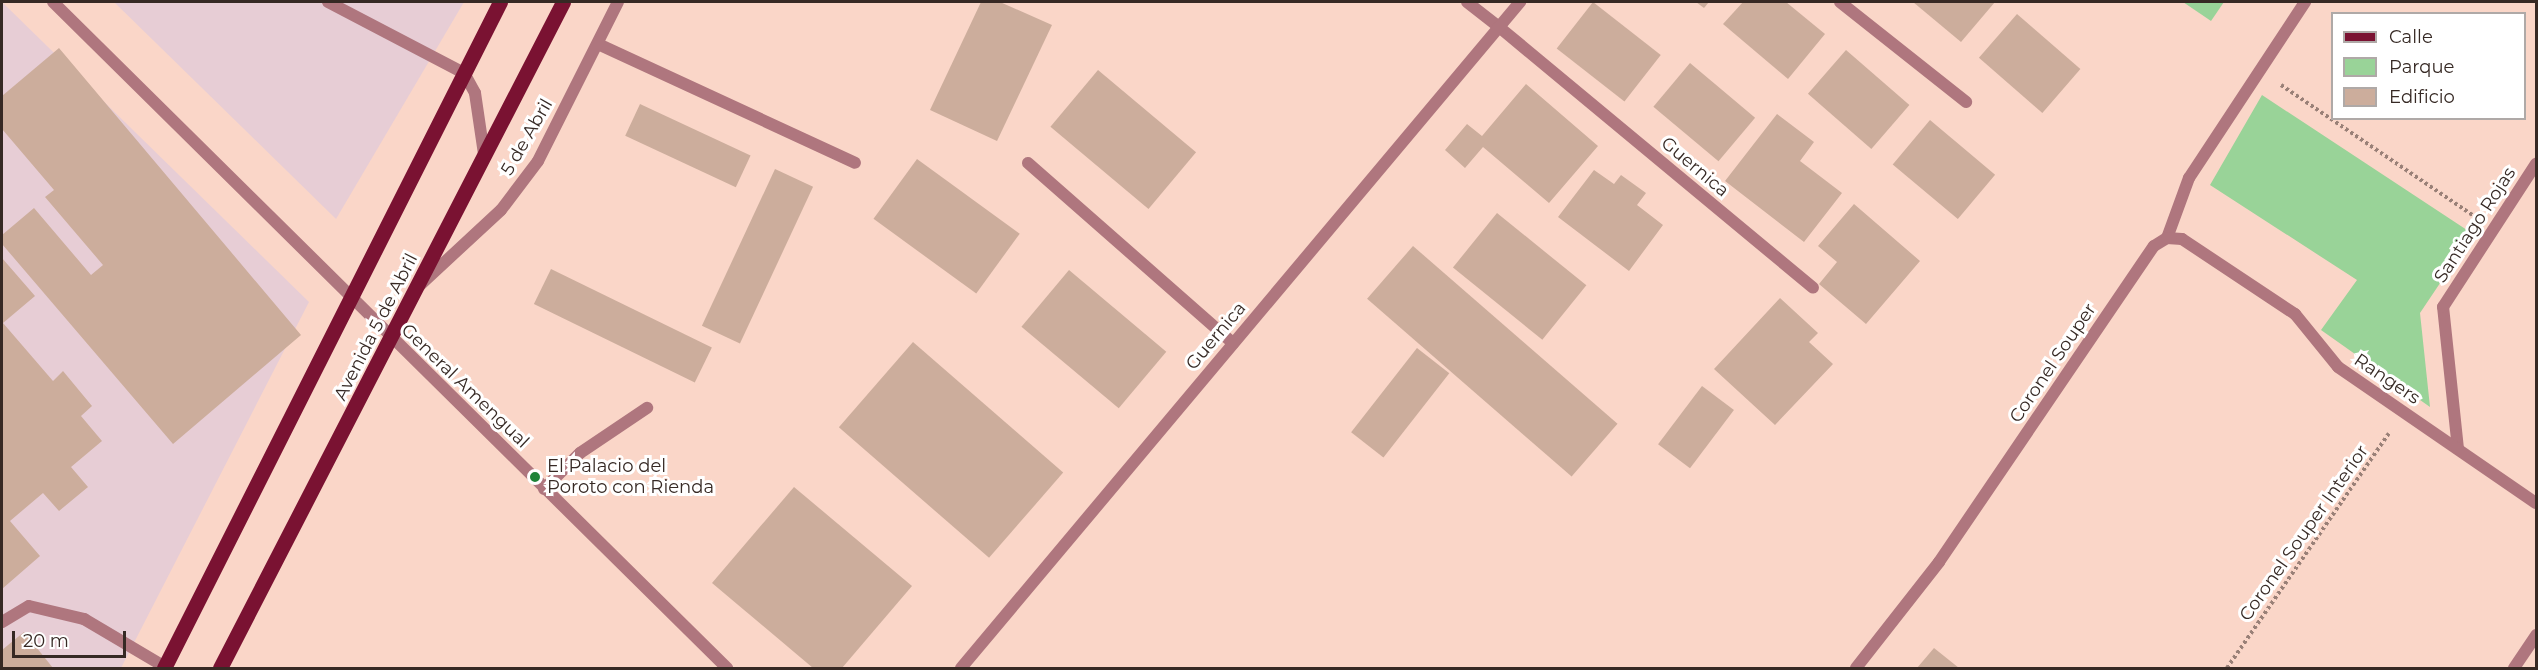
<!DOCTYPE html>
<html>
<head>
<meta charset="utf-8">
<style>
  body { margin:0 }
  #map { position:relative; width:2538px; height:670px; overflow:hidden; background:#fad6c8; font-family:Montserrat,sans-serif }
  div>[style] { position:absolute }
  .industrial>* { inset:0; background:#e7cdd5 }
  .green>* { inset:0; background:#99d398 }
  .building>* { inset:0; background:#ccad9c; transform-origin:0 0 }
  .path>* { height:4px; margin-top:-2px; transform-origin:0; background:repeating-linear-gradient(90deg,#998077 0 3px,transparent 0 6px) }
  .service>* { height:12px; margin:-6px; padding:0 6px; transform-origin:6px; border-radius:6px; background:#af767e }
  .minor>* { height:12px; margin:-6px; padding:0 6px; transform-origin:6px; border-radius:6px; background:#af767e }
  .tertiary>* { height:12px; margin:-6px; padding:0 6px; transform-origin:6px; border-radius:6px; background:#af767e }
  .primary>* { height:15px; margin:-7.5px; padding:0 7.5px; transform-origin:7.5px; border-radius:7.5px; background:#7a1232 }
  .dots>* { width:16px; height:16px; translate:-50% -50%; box-sizing:border-box; border:3px solid #fff; border-radius:50% }
  span { translate:-50% -50%; white-space:nowrap; text-align:center; line-height:1.15; -webkit-text-stroke:6px #fff; paint-order:stroke }
  .street-label { font-size:18px; color:#362924 }
  .poi-label { font-size:18px; color:#362924 }
  .left { translate:0 -50%; text-align:left }
  .frame { position:absolute; inset:0; border:3px solid #362924; pointer-events:none }
  .legend { position:absolute; left:2331px; top:12px; width:195px; height:108px; box-sizing:border-box; background:#fff; border:2px solid #afa9a7; margin:0; padding:8px 10px; list-style:none; font-size:18px; color:#362924 }
  .legend li { display:flex; align-items:center; gap:12px; height:30px }
  .legend b { width:30px; border:2px solid #afa9a7 }
  .scale { position:absolute; left:12px; top:631px; width:114px; height:27px; box-sizing:border-box; border:3px solid #362924; border-top:0; padding-left:8px; font-size:18px; line-height:21px; white-space:nowrap; color:#362924; -webkit-text-stroke:4px #fff; paint-order:stroke }
</style>
</head>
<body>
<div id="map">
  <div class="industrial">
    <i style="clip-path:polygon(2px 2px,309px 302px,121px 668px,2px 668px)"></i>
    <i style="clip-path:polygon(114px 2px,464px 2px,336px 219px)"></i>
  </div>
  <div class="green">
    <i style="clip-path:polygon(2183px 2px,2224px 2px,2211px 21px)"></i>
    <i style="clip-path:polygon(2262px 95px,2473px 234px,2420px 313px,2430px 407px,2321px 330px,2357px 280px,2210px 185px)"></i>
  </div>
  <div class="building">
    <i style="clip-path:polygon(981px 2px,1000px 2px,1052px 25px,997px 141px,930px 110px)"></i>
    <i style="left:1593px;top:2px;width:86px;height:59px;rotate:38deg"></i>
    <i style="clip-path:polygon(1696px 2px,1709px 2px,1704px 8px)"></i>
    <i style="clip-path:polygon(1743px 2px,1786px 2px,1825px 34px,1788px 79px,1723px 24px)"></i>
    <i style="clip-path:polygon(1913px 2px,1995px 2px,1961px 42px)"></i>
    <i style="left:2017px;top:14px;width:84px;height:58px;rotate:41deg"></i>
    <i style="clip-path:polygon(59px 48px,301px 335px,173px 444px,2px 244px,2px 235px,34px 208px,91px 275px,103px 265px,45px 197px,54px 190px,2px 129px,2px 96px)"></i>
    <i style="left:1846px;top:50px;width:84px;height:58px;rotate:41deg"></i>
    <i style="left:1690px;top:63px;width:85px;height:57px;rotate:40deg"></i>
    <i style="left:1098px;top:70px;width:128px;height:74px;rotate:40deg"></i>
    <i style="clip-path:polygon(1526px 84px,1598px 146px,1549px 203px,1483px 147px,1465px 168px,1445px 150px,1467px 124px,1482px 136px)"></i>
    <i style="left:640px;top:104px;width:122px;height:35px;rotate:25deg"></i>
    <i style="clip-path:polygon(1777px 114px,1814px 142px,1800px 161px,1842px 193px,1804px 242px,1725px 181px)"></i>
    <i style="left:1930px;top:120px;width:85px;height:58px;rotate:40deg"></i>
    <i style="left:917px;top:159px;width:127px;height:74px;rotate:36deg"></i>
    <i style="left:775px;top:169px;width:42px;height:173px;rotate:25deg"></i>
    <i style="clip-path:polygon(1594px 170px,1614px 184px,1621px 175px,1646px 193px,1637px 205px,1663px 225px,1629px 271px,1558px 217px)"></i>
    <i style="clip-path:polygon(1854px 204px,1920px 261px,1866px 324px,1819px 284px,1837px 262px,1818px 246px)"></i>
    <i style="left:1497px;top:213px;width:115px;height:70px;rotate:39deg"></i>
    <i style="left:1413px;top:246px;width:271px;height:70px;rotate:41deg"></i>
    <i style="clip-path:polygon(2px 258px,35px 296px,3px 323px,53px 381px,63px 371px,92px 406px,81px 416px,102px 441px,71px 467px,88px 487px,59px 511px,43px 493px,10px 521px,40px 556px,2px 589px)"></i>
    <i style="left:551px;top:269px;width:179px;height:39px;rotate:26deg"></i>
    <i style="left:1069px;top:270px;width:127px;height:74px;rotate:40deg"></i>
    <i style="clip-path:polygon(1780px 298px,1818px 333px,1809px 342px,1833px 364px,1775px 425px,1714px 369px)"></i>
    <i style="left:913px;top:342px;width:199px;height:113px;rotate:41deg"></i>
    <i style="left:1417px;top:348px;width:41px;height:107px;rotate:38deg"></i>
    <i style="left:1702px;top:386px;width:40px;height:73px;rotate:37deg"></i>
    <i style="clip-path:polygon(794px 487px,912px 586px,842px 668px,813px 668px,712px 583px)"></i>
    <i style="clip-path:polygon(24px 632px,53px 668px,2px 668px,2px 650px)"></i>
    <i style="clip-path:polygon(1934px 648px,1959px 668px,1917px 668px)"></i>
  </div>
  <div class="path">
    <i style="left:2281px;top:85px;width:233px;rotate:34.2deg"></i>
    <i style="left:2227px;top:668px;width:285px;rotate:-55.4deg"></i>
  </div>
  <div class="service">
    <i style="left:328px;top:2px;width:153px;rotate:27.6deg"></i>
    <i style="left:464px;top:73px;width:23px;rotate:61deg"></i>
    <i style="left:475px;top:93px;width:62px;rotate:81.6deg"></i>
    <i style="left:1467px;top:2px;width:41px;rotate:38deg"></i>
    <i style="left:1028px;top:163px;width:273px;rotate:41.3deg"></i>
    <i style="left:544px;top:489px;width:51px;rotate:-45deg"></i>
    <i style="left:580px;top:453px;width:81px;rotate:-33.9deg"></i>
    <i style="left:2px;top:622px;width:31px;rotate:-31deg"></i>
    <i style="left:29px;top:606px;width:57px;rotate:13.3deg"></i>
    <i style="left:84px;top:619px;width:96px;rotate:30.6deg"></i>
  </div>
  <div class="minor">
    <i style="left:1840px;top:2px;width:161px;rotate:38.4deg"></i>
    <i style="left:1499px;top:27px;width:408px;rotate:39.7deg"></i>
    <i style="left:598px;top:44px;width:283px;rotate:24.8deg"></i>
    <i style="left:2167px;top:238px;width:64px;rotate:-69.9deg"></i>
    <i style="left:2189px;top:178px;width:211px;rotate:-56.6deg"></i>
    <i style="left:420px;top:285px;width:110px;rotate:-42.8deg"></i>
    <i style="left:501px;top:210px;width:61px;rotate:-52.9deg"></i>
    <i style="left:538px;top:161px;width:178px;rotate:-63.3deg"></i>
    <i style="left:2458px;top:449px;width:143px;rotate:-96deg"></i>
    <i style="left:2443px;top:307px;width:171px;rotate:-57deg"></i>
    <i style="left:961px;top:668px;width:870px;rotate:-49.99deg"></i>
    <i style="left:1856px;top:668px;width:135px;rotate:-51.9deg"></i>
    <i style="left:1939px;top:562px;width:382px;rotate:-55.8deg"></i>
    <i style="left:2154px;top:246px;width:15px;rotate:-32deg"></i>
    <i style="left:2167px;top:238px;width:15px;rotate:4deg"></i>
    <i style="left:2182px;top:239px;width:136px;rotate:33.6deg"></i>
    <i style="left:2295px;top:314px;width:68px;rotate:50.9deg"></i>
    <i style="left:2338px;top:367px;width:240px;rotate:34.5deg"></i>
    <i style="left:2514px;top:668px;width:40px;rotate:-56deg"></i>
  </div>
  <div class="tertiary">
    <i style="left:53px;top:2px;width:948px;rotate:44.66deg"></i>
  </div>
  <div class="primary">
    <i style="left:164px;top:668px;width:746px;rotate:-63.23deg"></i>
    <i style="left:220px;top:668px;width:749px;rotate:-62.75deg"></i>
  </div>
  <div class="dots">
    <i style="left:535px;top:477px;background:#1e8337"></i>
  </div>
  <div class="street-label">
    <span style="left:527px;top:137px;rotate:-60deg">5 de Abril</span>
    <span style="left:1695px;top:167px;rotate:40deg">Guernica</span>
    <span style="left:2475px;top:225px;rotate:-57deg">Santiago Rojas</span>
    <span style="left:376px;top:327px;rotate:-63deg">Avenida 5 de Abril</span>
    <span style="left:1216px;top:336px;rotate:-50deg">Guernica</span>
    <span style="left:2053px;top:363px;rotate:-56deg">Coronel Souper</span>
    <span style="left:2387px;top:379px;rotate:34deg">Rangers</span>
    <span style="left:465px;top:386px;rotate:44deg">General Amengual</span>
    <span style="left:2304px;top:533px;rotate:-55deg">Coronel Souper Interior</span>
  </div>
  <div class="poi-label">
    <span class="left" style="left:547px;top:477px">El Palacio del<br>Poroto con Rienda</span>
  </div>
  <div class="frame"></div>
  <ul class="legend">
  <li><b style="height:8px;background:#7a1232"></b>Calle</li>
  <li><b style="height:16px;background:#99d398"></b>Parque</li>
  <li><b style="height:16px;background:#ccad9c"></b>Edificio</li>
  </ul>
  <div class="scale">20 m</div>
</div>
</body>
</html>
